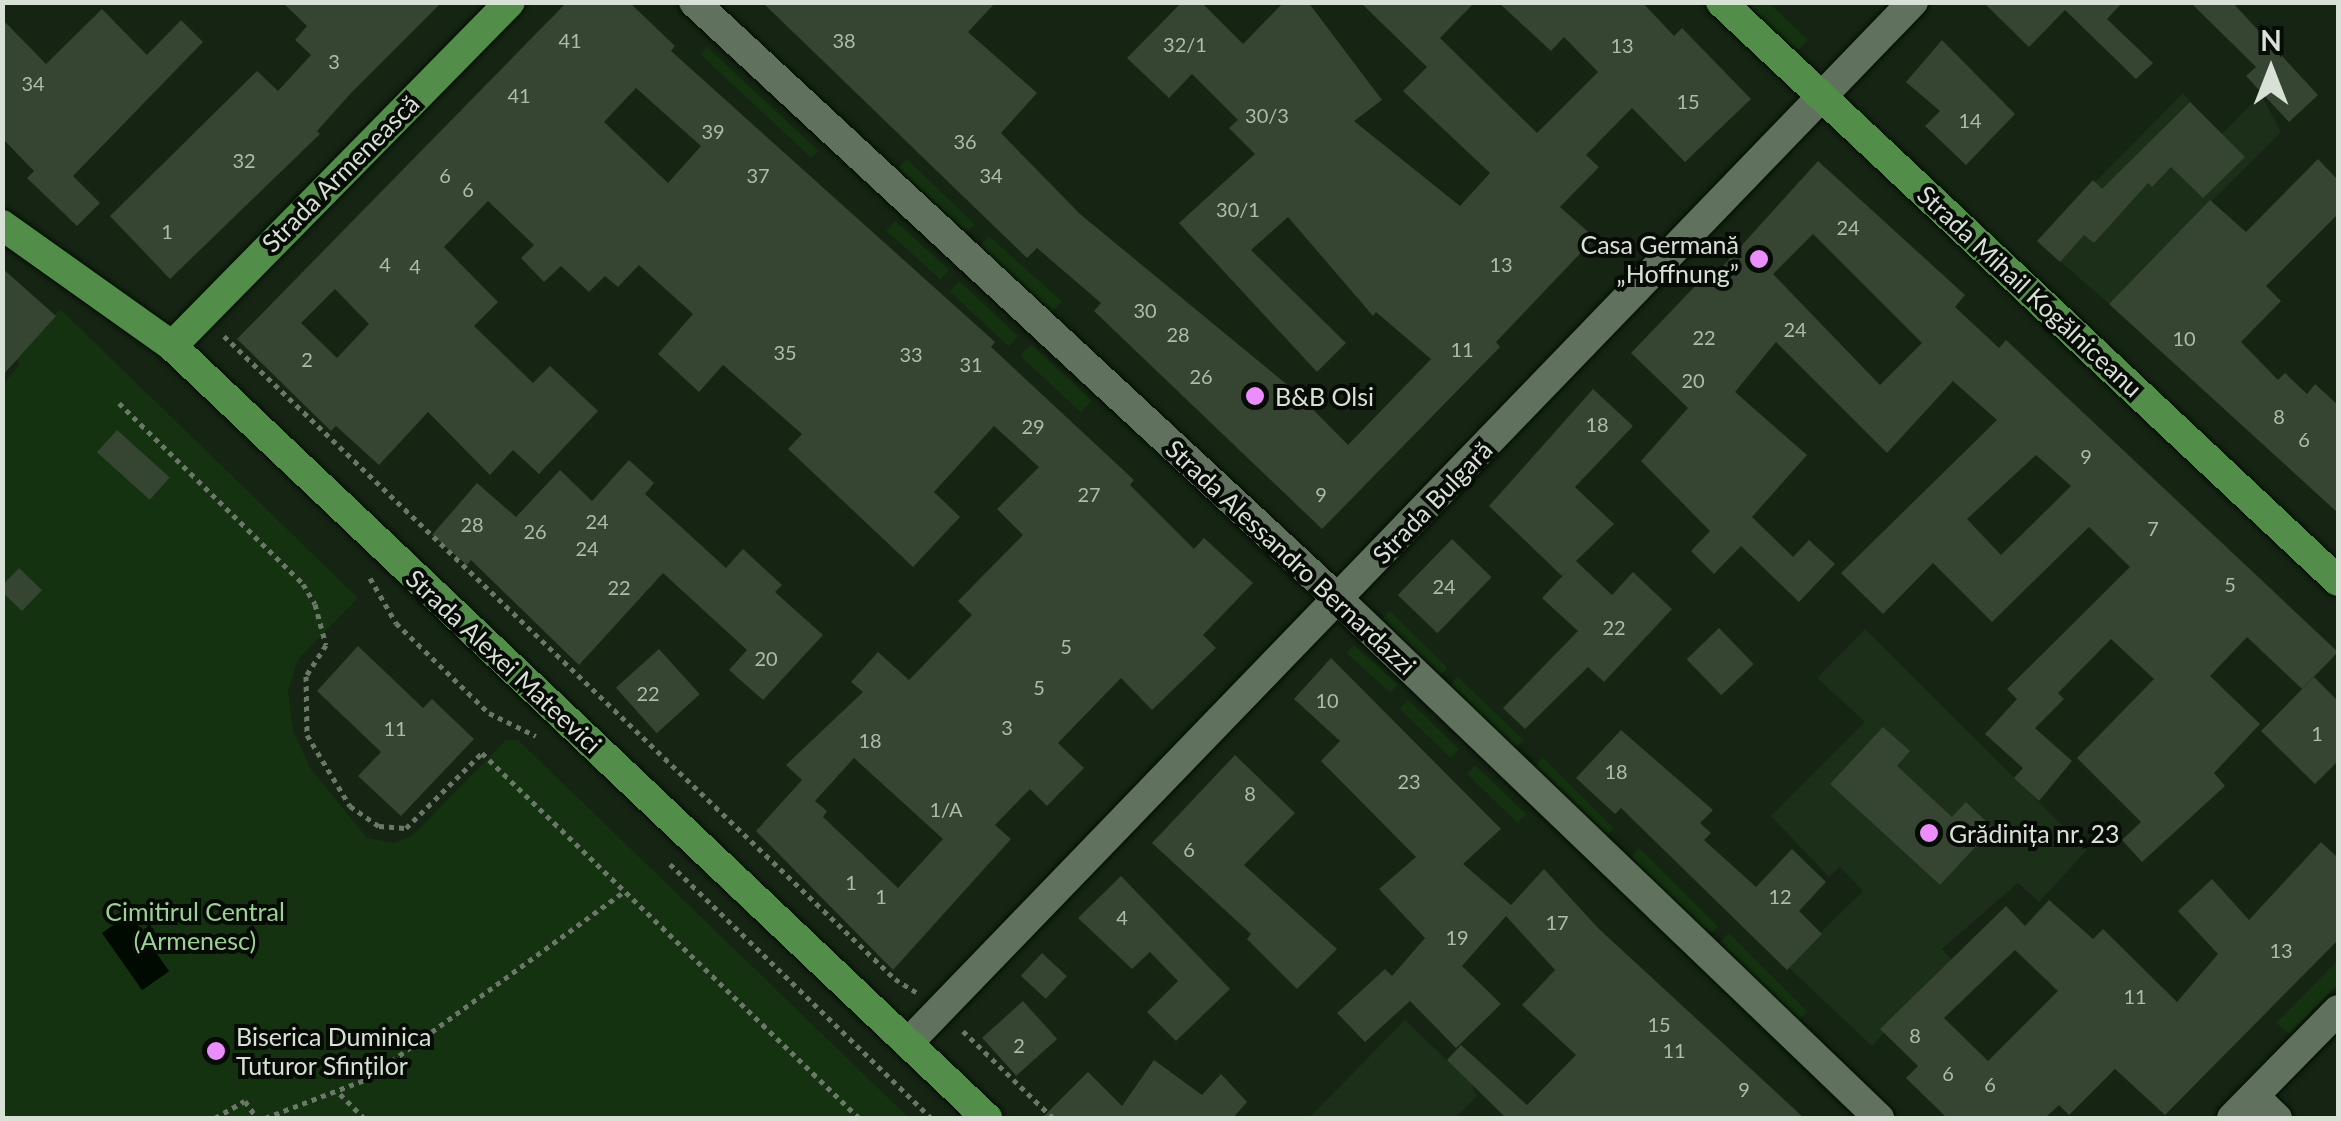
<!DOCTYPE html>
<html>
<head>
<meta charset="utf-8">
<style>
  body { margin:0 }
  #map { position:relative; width:2341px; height:1121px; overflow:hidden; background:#152413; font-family:Lato,sans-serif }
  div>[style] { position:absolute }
  .built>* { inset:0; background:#1c2f19 }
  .green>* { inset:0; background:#143210; transform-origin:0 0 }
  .water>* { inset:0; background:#000a00; transform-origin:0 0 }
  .building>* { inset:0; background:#354532; transform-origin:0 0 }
  .path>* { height:5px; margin-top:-2.5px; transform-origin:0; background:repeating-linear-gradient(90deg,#6b7869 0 5px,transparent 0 10px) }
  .roads { filter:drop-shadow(0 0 2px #020d01) drop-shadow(0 0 2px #020d01) }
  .minor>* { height:30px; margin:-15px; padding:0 15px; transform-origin:15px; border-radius:15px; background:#60715d }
  .major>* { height:30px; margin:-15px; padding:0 15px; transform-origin:15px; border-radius:15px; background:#528e4a }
  .dots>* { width:28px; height:28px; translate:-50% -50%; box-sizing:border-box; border:5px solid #060b05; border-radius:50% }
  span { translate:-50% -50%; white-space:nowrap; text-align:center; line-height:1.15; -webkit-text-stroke:8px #060b05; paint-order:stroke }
  .number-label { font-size:20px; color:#aebaac }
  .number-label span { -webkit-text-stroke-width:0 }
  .street-label { font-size:25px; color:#d7e1d5 }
  .poi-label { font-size:25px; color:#d7e1d5 }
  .right { translate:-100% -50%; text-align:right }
  .left { translate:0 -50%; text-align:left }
  .park-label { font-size:25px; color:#9cd294 }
  .frame { position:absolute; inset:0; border:5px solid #d7e1d5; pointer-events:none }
  .north { position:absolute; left:2221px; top:20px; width:100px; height:100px; -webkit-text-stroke:8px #060b05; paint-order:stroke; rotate:0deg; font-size:28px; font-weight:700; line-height:40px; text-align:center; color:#d7e1d5 }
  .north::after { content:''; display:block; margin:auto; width:35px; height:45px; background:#d7e1d5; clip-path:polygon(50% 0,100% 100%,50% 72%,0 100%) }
</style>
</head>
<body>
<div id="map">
  <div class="built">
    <i style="clip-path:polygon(2183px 93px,2219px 137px,2261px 94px,2281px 132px,2109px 304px,2037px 241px)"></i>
    <i style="clip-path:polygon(1865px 629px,2087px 850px,2039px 902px,2018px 883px,1942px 949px,1953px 961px,1872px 1046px,1787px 966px,1863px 891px,1840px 867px,1829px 877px,1771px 816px,1865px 722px,1817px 678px)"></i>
    <i style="clip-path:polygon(1405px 1020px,1471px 1083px,1477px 1096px,1455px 1118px,1309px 1118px)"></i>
  </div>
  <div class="green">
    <i style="clip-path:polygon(1746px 3px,1769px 3px,1808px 40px,1797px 51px)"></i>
    <i style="left:707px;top:47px;width:152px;height:10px;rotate:43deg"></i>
    <i style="left:907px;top:159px;width:94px;height:13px;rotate:44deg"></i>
    <i style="left:895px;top:221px;width:73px;height:13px;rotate:42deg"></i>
    <i style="left:989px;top:236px;width:98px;height:16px;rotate:42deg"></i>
    <i style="left:959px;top:281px;width:81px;height:14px;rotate:43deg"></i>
    <i style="clip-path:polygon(60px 309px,358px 598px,298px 659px,288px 691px,293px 729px,310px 768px,367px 838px,395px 843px,413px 835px,506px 740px,518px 740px,909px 1118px,3px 1118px,3px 384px,20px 364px,14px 358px)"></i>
    <i style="left:1031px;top:344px;width:83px;height:16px;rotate:43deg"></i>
    <i style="left:1390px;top:611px;width:81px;height:13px;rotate:45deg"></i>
    <i style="left:1354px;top:645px;width:59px;height:11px;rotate:42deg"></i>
    <i style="left:1458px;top:677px;width:91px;height:11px;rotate:44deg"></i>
    <i style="left:1408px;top:700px;width:71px;height:12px;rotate:44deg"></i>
    <i style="left:1543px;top:758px;width:100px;height:13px;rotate:45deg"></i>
    <i style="left:1475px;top:765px;width:71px;height:12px;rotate:44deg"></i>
    <i style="left:1639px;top:848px;width:111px;height:13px;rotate:45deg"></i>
    <i style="left:1729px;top:933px;width:111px;height:13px;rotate:45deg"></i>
    <i style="clip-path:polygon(2338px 960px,2338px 984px,2289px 1034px,2276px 1023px)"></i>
  </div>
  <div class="water">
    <i style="left:129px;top:914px;width:70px;height:33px;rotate:55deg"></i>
  </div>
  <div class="building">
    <i style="clip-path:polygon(282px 2px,442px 2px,352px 92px,317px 131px,320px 134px,170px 279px,110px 216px,257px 71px,278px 91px,311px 55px,295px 40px,307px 26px)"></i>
    <i style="clip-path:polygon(evenodd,567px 2px,629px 2px,675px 46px,671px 51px,995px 342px,991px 347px,1134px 480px,1130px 485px,1194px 549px,1204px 538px,1253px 583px,1203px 635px,1216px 648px,1152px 710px,1121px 678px,1058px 743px,1084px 768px,1047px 806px,1030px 789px,995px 825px,1011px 839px,893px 970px,756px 831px,802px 780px,786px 765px,863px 692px,851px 682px,878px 652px,909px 680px,972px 615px,958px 601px,1023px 535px,997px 509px,1039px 467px,994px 426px,934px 492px,960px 517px,913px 567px,788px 449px,802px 434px,723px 365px,699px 392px,658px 354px,693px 314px,639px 265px,618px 287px,605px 276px,589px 292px,561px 266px,544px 282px,521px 258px,534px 245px,488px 201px,444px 247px,498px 302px,474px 326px,533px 383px,550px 366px,598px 411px,539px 474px,513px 450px,490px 475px,428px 412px,379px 465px,336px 426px,331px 431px,237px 339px,567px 2px,636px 88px,701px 146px,668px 183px,604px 122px,636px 88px,567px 2px,335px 289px,369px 324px,337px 358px,301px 323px,335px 289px,567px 2px,854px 758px,943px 839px,898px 888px,823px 817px,827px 811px,815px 801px,854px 758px)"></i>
    <i style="clip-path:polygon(762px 2px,996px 2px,968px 32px,1037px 93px,1001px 133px,1080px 214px,1296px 392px,1348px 445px,1431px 359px,1376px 312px,1373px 316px,1288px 217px,1251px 250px,1346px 343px,1317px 372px,1179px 223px,1255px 154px,1229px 128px,1238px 120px,1192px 74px,1169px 98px,1127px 58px,1182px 2px,1201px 2px,1243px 44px,1284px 2px,1308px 2px,1382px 100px,1354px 121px,1460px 206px,1490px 173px,1403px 91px,1427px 67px,1360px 2px,1475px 2px,1440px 38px,1537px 133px,1598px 72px,1564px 37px,1551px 51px,1498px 2px,1642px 2px,1674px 36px,1682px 28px,1751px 99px,1685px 162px,1632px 108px,1586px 155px,1599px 167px,1560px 207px,1595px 238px,1496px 342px,1500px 347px,1322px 529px,1094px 311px,1101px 303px,1037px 248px,1027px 258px)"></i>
    <i style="clip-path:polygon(1983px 2px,2123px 2px,2107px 19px,2153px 63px,2136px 79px,2065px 10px,2029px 47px)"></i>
    <i style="clip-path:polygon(2190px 2px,2232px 2px,2318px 95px,2289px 122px,2246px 76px,2256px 67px)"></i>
    <i style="clip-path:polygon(102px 9px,147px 55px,181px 20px,203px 42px,73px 176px,100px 203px,77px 226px,27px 178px,34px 171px,2px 138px,2px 19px,46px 64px)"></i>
    <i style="clip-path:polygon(1942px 40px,2015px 114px,1966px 165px,1925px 126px,1940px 111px,1906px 82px)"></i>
    <i style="clip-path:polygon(2190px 102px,2245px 157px,2203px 198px,2171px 167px,2152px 187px,2148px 183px,2094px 243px,2084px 235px,2060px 262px,2037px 241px,2093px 180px,2102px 189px)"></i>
    <i style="clip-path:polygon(2318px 159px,2338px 180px,2338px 214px,2266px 286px,2281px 301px,2241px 342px,2278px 380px,2285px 373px,2307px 394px,2315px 384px,2338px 405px,2338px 513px,2109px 304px,2210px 200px,2246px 232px)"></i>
    <i style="clip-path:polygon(evenodd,1818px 161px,1965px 295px,1955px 307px,1999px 348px,2006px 340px,2338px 652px,2302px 689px,2247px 637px,2210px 676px,2260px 724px,2214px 773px,2225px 786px,2142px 862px,2122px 840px,2141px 822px,2077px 758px,2154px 679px,2111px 639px,2058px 693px,2064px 699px,2035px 728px,2072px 761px,2039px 801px,2014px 778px,2023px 768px,1985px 734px,2017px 699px,2007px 689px,2130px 567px,2089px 527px,1992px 622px,1933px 563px,1883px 614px,1841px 573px,1997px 420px,1953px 381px,1887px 453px,1776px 342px,1735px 392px,1807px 455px,1752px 517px,1793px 557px,1809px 540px,1835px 564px,1799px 602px,1741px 546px,1714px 574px,1691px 551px,1710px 531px,1641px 461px,1688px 408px,1631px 353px,1700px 281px,1705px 286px,1818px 161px,1813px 234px,1922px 343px,1880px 385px,1773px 274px,1813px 234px,1818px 161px,2036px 455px,2071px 486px,2001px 555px,1967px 519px,2036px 455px)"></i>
    <i style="clip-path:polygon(2px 268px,56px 316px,2px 376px)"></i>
    <i style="clip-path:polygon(1593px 389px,1633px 426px,1575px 487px,1614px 524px,1576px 561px,1612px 595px,1633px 572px,1672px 609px,1604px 682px,1588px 667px,1525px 729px,1503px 708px,1578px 631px,1542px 598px,1568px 570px,1562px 576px,1489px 506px)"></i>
    <i style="left:117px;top:430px;width:71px;height:30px;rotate:42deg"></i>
    <i style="clip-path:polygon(629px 460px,654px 483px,645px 494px,726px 568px,743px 549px,782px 585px,775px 592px,823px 635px,763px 700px,729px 670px,747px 650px,663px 573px,579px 665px,471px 560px,467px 565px,432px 535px,477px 483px,516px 517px,560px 470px,592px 501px)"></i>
    <i style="left:1452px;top:539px;width:55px;height:78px;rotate:44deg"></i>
    <i style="left:19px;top:568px;width:32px;height:29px;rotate:44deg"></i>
    <i style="left:1719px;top:628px;width:50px;height:45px;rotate:46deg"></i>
    <i style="clip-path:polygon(358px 646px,423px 708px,432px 699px,474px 739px,401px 816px,358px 776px,381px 752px,317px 691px)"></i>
    <i style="left:659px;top:649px;width:61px;height:58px;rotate:48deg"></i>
    <i style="clip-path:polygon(1331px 658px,1501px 829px,1463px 864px,1511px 905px,1544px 869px,1598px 928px,1804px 1118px,1506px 1118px,1447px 1060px,1461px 1045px,1527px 1105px,1576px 1055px,1522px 1005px,1555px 970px,1506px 916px,1462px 966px,1501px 1004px,1456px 1048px,1410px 1001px,1365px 1042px,1337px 1013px,1385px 969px,1392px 976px,1425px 938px,1379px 889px,1416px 857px,1321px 761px,1340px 741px,1294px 699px)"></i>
    <i style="clip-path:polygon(2314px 677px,2338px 701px,2338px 761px,2315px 784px,2261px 731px)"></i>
    <i style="clip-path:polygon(1883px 727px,1910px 751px,1897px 766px,1952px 817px,1966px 802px,1993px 828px,1940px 885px,1830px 784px)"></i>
    <i style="clip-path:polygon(1621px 730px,1713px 810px,1700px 823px,1711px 833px,1704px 840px,1756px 887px,1792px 849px,1826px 882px,1799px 911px,1822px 934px,1787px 970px,1621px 808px,1615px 814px,1576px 778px)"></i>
    <i style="clip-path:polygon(1235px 755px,1295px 813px,1244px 865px,1337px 949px,1297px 989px,1247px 939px,1251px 934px,1152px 843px)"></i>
    <i style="clip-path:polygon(evenodd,2321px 842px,2338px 858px,2338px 940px,2165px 1115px,2115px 1069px,2069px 1115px,2059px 1105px,2045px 1118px,1947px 1118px,1906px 1078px,1918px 1066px,1880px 1029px,2006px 906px,2025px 926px,2049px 900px,2093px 939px,2103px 929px,2177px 1002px,2218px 954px,2178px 911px,2212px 879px,2249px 920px,2321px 842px,2015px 950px,2058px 991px,1988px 1061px,1944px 1018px,2015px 950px)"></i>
    <i style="clip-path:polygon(1121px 876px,1230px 989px,1176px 1041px,1147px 1012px,1178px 981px,1150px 952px,1132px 969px,1078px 918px)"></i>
    <i style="left:1042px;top:953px;width:34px;height:31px;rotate:43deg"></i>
    <i style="left:1023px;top:1001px;width:51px;height:55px;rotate:48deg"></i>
    <i style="clip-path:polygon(1154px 1060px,1202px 1095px,1221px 1074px,1247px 1102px,1233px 1118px,1042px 1118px,1088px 1072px,1122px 1106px)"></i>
  </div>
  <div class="path">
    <i style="left:224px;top:336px;width:929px;rotate:43.78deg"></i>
    <i style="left:895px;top:979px;width:25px;rotate:32deg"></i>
    <i style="left:119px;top:403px;width:258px;rotate:44.5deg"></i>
    <i style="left:303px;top:584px;width:23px;rotate:59deg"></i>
    <i style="left:315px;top:604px;width:42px;rotate:75deg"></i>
    <i style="left:326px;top:645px;width:37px;rotate:123deg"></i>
    <i style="left:306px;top:676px;width:59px;rotate:89deg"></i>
    <i style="left:307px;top:735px;width:83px;rotate:58.8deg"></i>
    <i style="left:350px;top:806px;width:35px;rotate:35deg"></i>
    <i style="left:379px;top:826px;width:27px;rotate:4deg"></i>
    <i style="left:406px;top:828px;width:107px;rotate:-44.6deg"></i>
    <i style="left:482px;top:753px;width:525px;rotate:44.07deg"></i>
    <i style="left:370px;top:578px;width:52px;rotate:60deg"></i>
    <i style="left:396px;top:623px;width:129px;rotate:44.1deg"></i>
    <i style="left:489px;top:713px;width:52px;rotate:26.1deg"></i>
    <i style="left:670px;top:864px;width:364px;rotate:44.2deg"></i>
    <i style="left:963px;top:1031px;width:125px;rotate:44deg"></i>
    <i style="left:340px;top:1094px;width:34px;rotate:45deg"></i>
    <i style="left:215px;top:1118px;width:34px;rotate:-30deg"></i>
    <i style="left:245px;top:1101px;width:21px;rotate:55deg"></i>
    <i style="left:265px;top:1118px;width:109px;rotate:-20.9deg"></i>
    <i style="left:367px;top:1079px;width:317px;rotate:-36.1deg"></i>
  </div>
  <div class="roads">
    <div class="minor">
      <i style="left:694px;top:2px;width:878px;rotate:42.83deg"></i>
      <i style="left:1338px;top:599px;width:750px;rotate:43.81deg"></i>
      <i style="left:908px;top:1043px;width:1447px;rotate:-46.01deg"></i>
      <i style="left:2254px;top:1096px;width:32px;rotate:44deg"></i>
      <i style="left:2232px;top:1118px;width:151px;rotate:-45.5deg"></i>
    </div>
    <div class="major">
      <i style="left:1721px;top:2px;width:846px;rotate:43.18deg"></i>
      <i style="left:2px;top:225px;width:209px;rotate:35.4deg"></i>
      <i style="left:172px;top:346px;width:1123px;rotate:43.45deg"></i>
      <i style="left:172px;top:346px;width:482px;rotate:-45.5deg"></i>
    </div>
  </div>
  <div class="dots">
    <i style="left:1759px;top:259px;background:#eb8dfc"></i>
    <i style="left:1255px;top:396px;background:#eb8dfc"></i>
    <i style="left:1929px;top:833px;background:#eb8dfc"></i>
    <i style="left:216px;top:1051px;background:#eb8dfc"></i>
  </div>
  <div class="number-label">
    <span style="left:570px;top:40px">41</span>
    <span style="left:844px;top:40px">38</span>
    <span style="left:1185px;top:44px">32/1</span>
    <span style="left:1622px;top:45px">13</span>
    <span style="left:334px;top:61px">3</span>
    <span style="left:33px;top:83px">34</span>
    <span style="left:519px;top:95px">41</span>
    <span style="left:1688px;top:101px">15</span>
    <span style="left:1267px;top:115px">30/3</span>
    <span style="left:1970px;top:120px">14</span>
    <span style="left:713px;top:131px">39</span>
    <span style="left:965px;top:141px">36</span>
    <span style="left:244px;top:160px">32</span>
    <span style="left:445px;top:175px">6</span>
    <span style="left:758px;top:175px">37</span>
    <span style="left:991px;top:175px">34</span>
    <span style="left:468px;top:189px">6</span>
    <span style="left:1238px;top:209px">30/1</span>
    <span style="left:1848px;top:227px">24</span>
    <span style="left:167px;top:231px">1</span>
    <span style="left:385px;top:264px">4</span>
    <span style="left:1501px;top:264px">13</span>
    <span style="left:415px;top:266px">4</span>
    <span style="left:1145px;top:310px">30</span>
    <span style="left:1795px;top:329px">24</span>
    <span style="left:1178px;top:334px">28</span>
    <span style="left:1704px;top:337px">22</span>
    <span style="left:2184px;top:338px">10</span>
    <span style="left:1462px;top:349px">11</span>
    <span style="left:785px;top:352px">35</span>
    <span style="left:911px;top:354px">33</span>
    <span style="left:307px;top:359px">2</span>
    <span style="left:971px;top:364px">31</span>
    <span style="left:1201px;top:376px">26</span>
    <span style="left:1693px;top:380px">20</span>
    <span style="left:2279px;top:416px">8</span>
    <span style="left:1597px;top:424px">18</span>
    <span style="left:1033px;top:426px">29</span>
    <span style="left:2304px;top:439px">6</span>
    <span style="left:2086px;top:456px">9</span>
    <span style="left:1089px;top:494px">27</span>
    <span style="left:1321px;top:494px">9</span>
    <span style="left:597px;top:521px">24</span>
    <span style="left:472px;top:524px">28</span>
    <span style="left:2153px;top:528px">7</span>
    <span style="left:535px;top:531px">26</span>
    <span style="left:587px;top:548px">24</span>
    <span style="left:2230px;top:584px">5</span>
    <span style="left:1444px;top:586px">24</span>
    <span style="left:619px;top:587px">22</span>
    <span style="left:1614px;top:627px">22</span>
    <span style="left:1066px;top:646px">5</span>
    <span style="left:766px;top:658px">20</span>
    <span style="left:1039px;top:687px">5</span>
    <span style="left:648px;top:693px">22</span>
    <span style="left:1327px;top:700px">10</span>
    <span style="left:1007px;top:727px">3</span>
    <span style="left:395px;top:728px">11</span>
    <span style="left:2317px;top:733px">1</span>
    <span style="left:870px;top:740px">18</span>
    <span style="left:1616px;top:771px">18</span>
    <span style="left:1409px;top:781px">23</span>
    <span style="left:1250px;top:793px">8</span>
    <span style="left:946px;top:809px">1/A</span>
    <span style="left:1189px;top:849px">6</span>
    <span style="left:851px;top:882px">1</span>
    <span style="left:881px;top:896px">1</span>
    <span style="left:1780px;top:896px">12</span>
    <span style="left:1122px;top:917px">4</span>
    <span style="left:1557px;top:922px">17</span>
    <span style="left:1457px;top:937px">19</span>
    <span style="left:2281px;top:950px">13</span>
    <span style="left:2135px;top:996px">11</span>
    <span style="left:1659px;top:1024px">15</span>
    <span style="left:1915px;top:1035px">8</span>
    <span style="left:1019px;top:1045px">2</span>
    <span style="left:1674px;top:1050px">11</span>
    <span style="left:1948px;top:1073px">6</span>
    <span style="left:1990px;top:1084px">6</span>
    <span style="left:1744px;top:1089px">9</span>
  </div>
  <div class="street-label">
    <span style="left:340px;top:173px;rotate:-45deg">Strada Armenească</span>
    <span style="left:2030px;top:291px;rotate:43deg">Strada Mihail Kogălniceanu</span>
    <span style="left:1432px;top:502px;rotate:-46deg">Strada Bulgară</span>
    <span style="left:1291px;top:557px;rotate:43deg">Strada Alessandro Bernardazzi</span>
    <span style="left:504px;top:661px;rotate:43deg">Strada Alexei Mateevici</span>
  </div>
  <div class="poi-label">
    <span class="right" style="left:1739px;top:259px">Casa Germană<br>„Hoffnung”</span>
    <span class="left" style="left:1275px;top:396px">B&amp;B Olsi</span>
    <span class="left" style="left:1949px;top:833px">Grădinița nr. 23</span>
    <span class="left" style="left:236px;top:1051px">Biserica Duminica<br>Tuturor Sfinților</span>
  </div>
  <div class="park-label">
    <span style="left:195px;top:926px">Cimitirul Central<br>(Armenesc)</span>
  </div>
  <div class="frame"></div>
  <div class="north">N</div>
</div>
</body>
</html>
